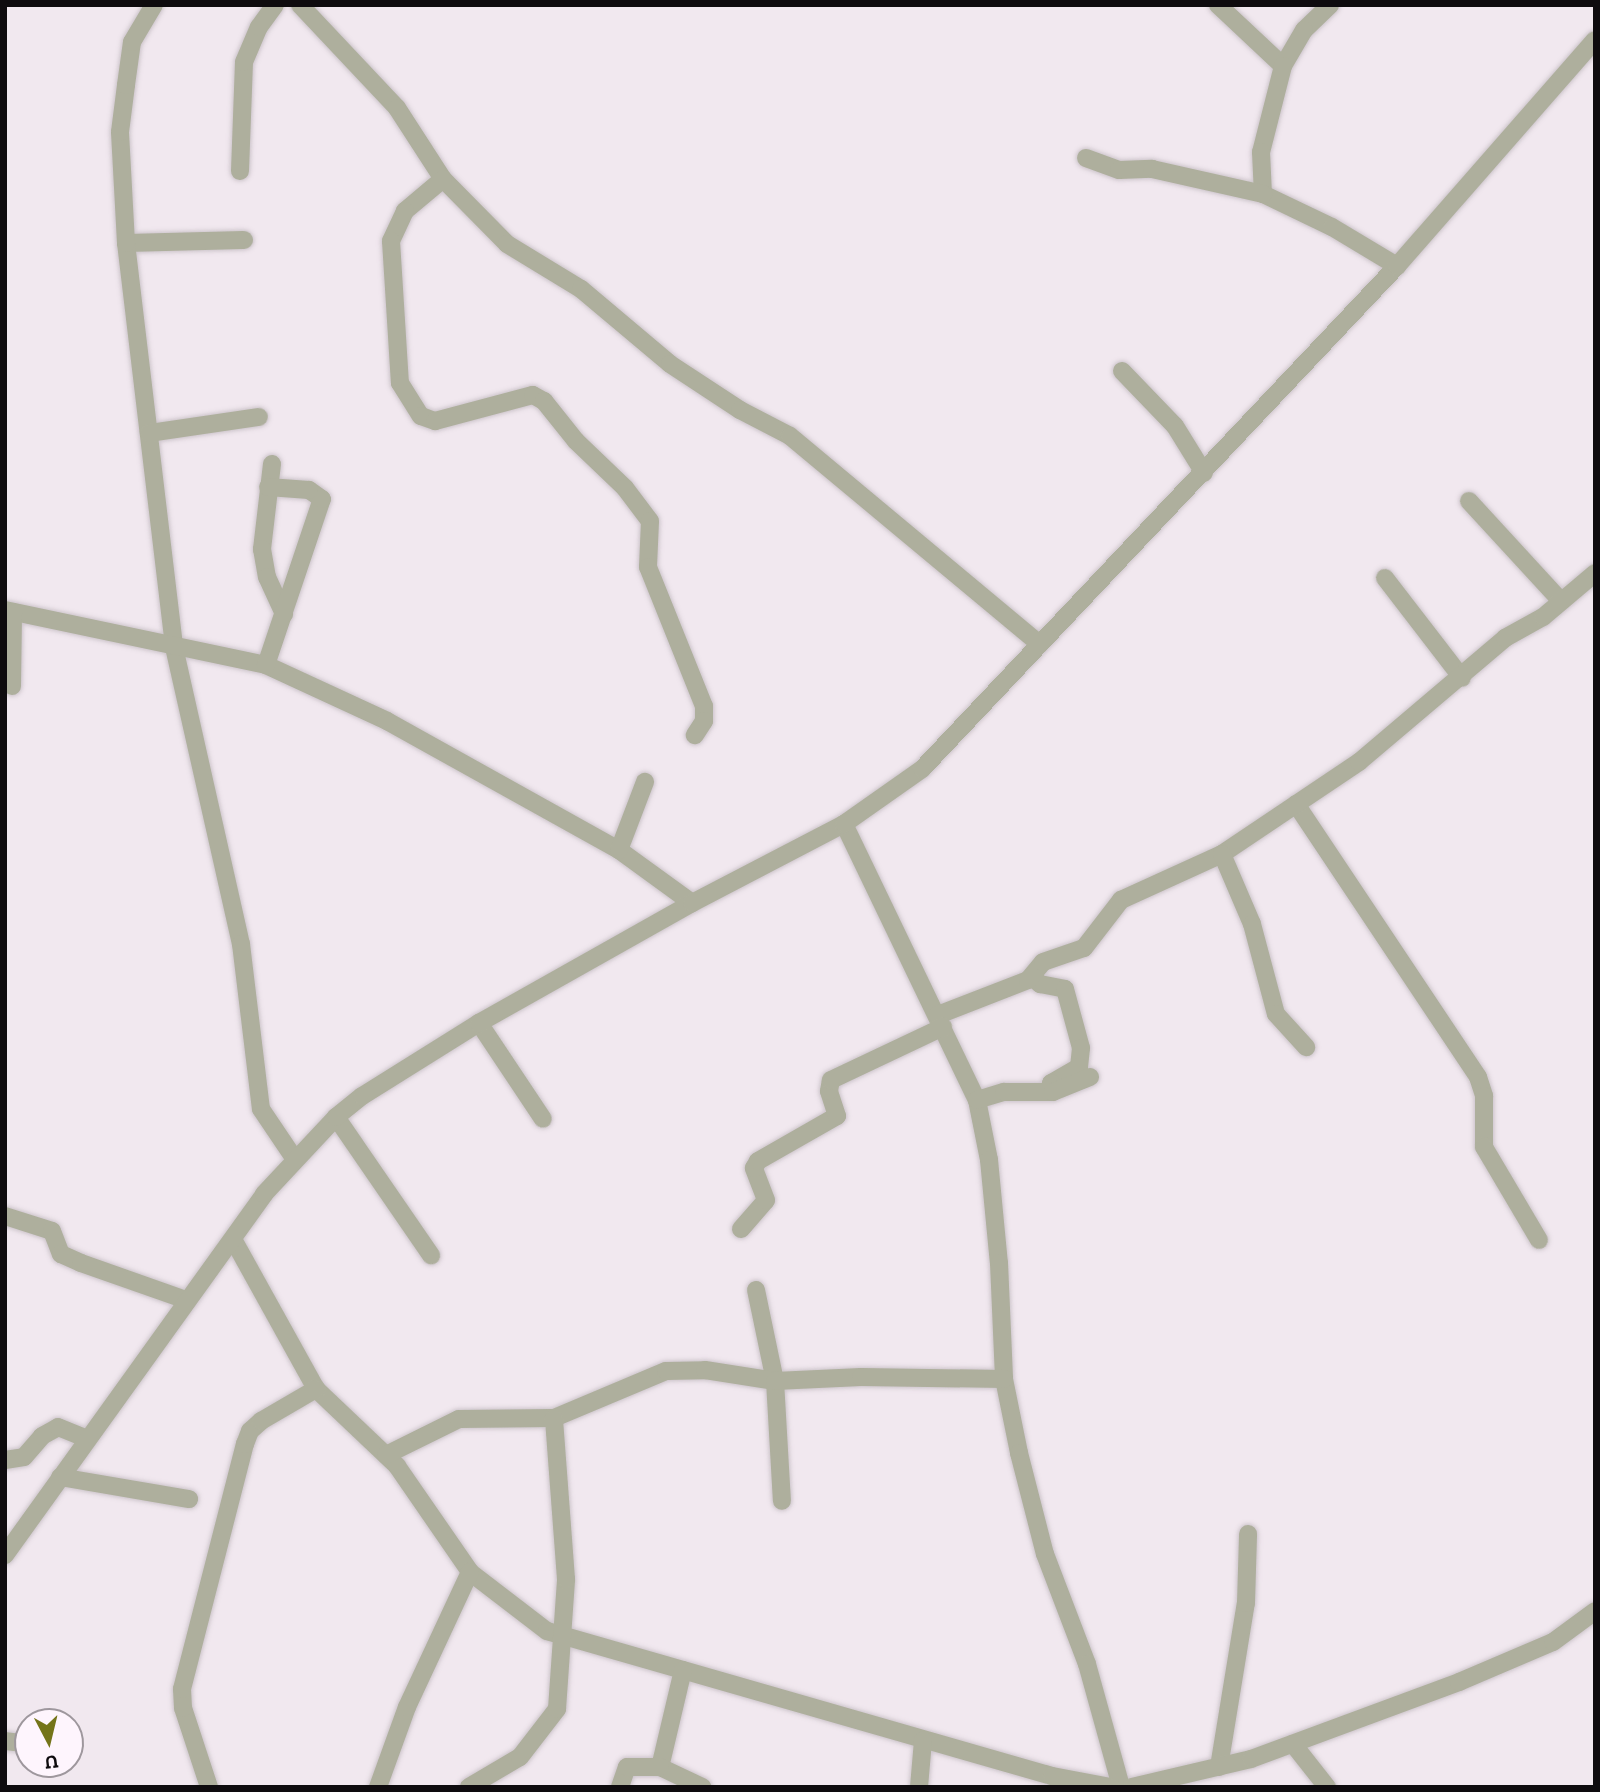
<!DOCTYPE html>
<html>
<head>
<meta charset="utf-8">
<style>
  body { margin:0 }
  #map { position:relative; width:1600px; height:1792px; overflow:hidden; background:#f1e8ef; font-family:"Zilla Slab",serif }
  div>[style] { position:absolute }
  .roads { filter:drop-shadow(0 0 2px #cdc5cb) drop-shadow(0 0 2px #cdc5cb) }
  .minor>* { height:18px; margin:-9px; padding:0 9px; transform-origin:9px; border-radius:9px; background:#aeaf9d }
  span { translate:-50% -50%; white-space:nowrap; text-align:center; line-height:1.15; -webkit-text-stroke:7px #fef5fd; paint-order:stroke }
  .frame { position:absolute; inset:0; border:7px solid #0e0b0e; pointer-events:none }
  .north { position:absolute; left:14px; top:1708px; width:70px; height:70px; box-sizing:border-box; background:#fef5fd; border:2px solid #9e979d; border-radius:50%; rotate:173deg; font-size:19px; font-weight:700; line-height:28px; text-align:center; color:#0e0b0e }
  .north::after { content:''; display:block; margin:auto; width:24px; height:32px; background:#747419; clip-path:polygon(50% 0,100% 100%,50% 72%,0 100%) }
</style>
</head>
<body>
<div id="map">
  <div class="roads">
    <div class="minor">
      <i style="left:300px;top:5px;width:141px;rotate:46.7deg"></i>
      <i style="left:397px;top:108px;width:85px;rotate:57.1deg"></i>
      <i style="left:443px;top:179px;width:91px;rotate:45.4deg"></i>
      <i style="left:507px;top:244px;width:87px;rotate:31.3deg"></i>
      <i style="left:581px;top:289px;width:116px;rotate:40.1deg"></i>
      <i style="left:670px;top:364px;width:84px;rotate:33.3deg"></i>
      <i style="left:740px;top:410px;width:56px;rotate:27.5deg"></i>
      <i style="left:790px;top:436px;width:325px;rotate:39.8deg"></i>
      <i style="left:1218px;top:5px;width:89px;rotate:43.2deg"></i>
      <i style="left:1330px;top:5px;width:36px;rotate:136deg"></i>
      <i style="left:1304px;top:30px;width:42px;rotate:120.3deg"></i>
      <i style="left:1283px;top:66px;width:89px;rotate:104.3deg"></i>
      <i style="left:1261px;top:152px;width:42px;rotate:87.3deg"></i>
      <i style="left:1263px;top:194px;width:76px;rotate:25.6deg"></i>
      <i style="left:1332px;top:227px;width:76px;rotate:31deg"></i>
      <i style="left:1086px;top:158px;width:35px;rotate:20deg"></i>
      <i style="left:1119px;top:170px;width:33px;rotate:-2deg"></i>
      <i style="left:1152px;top:169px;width:114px;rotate:12.7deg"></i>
      <i style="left:240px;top:171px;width:109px;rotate:-87.9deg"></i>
      <i style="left:244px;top:62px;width:38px;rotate:-67deg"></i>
      <i style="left:259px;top:27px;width:27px;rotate:-54deg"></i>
      <i style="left:443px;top:179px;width:50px;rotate:139.9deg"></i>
      <i style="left:405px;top:211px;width:33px;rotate:115deg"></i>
      <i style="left:391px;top:241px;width:142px;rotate:86.4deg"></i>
      <i style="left:400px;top:383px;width:39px;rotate:58deg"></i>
      <i style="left:421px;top:416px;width:15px;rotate:20deg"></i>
      <i style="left:435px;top:421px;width:101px;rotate:-14.9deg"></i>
      <i style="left:533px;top:395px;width:13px;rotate:29deg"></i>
      <i style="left:544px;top:401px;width:51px;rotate:51.3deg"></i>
      <i style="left:576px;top:441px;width:68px;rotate:43.8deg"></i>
      <i style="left:625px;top:488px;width:41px;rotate:52.9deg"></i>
      <i style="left:650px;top:521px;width:46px;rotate:92.5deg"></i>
      <i style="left:648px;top:567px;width:150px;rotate:68.1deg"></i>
      <i style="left:704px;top:706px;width:15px;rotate:90deg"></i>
      <i style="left:704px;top:721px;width:17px;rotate:123deg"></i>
      <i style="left:244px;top:240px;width:118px;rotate:178.5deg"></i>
      <i style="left:126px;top:243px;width:407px;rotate:83.2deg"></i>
      <i style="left:174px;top:647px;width:304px;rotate:77.3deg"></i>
      <i style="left:241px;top:944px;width:166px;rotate:83.1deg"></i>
      <i style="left:261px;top:1109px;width:59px;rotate:56deg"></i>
      <i style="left:126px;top:243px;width:111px;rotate:-93.1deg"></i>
      <i style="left:120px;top:132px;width:47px;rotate:-82.7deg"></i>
      <i style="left:126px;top:85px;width:43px;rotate:-82.1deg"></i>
      <i style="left:132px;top:42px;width:43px;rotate:-59.3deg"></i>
      <i style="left:1122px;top:371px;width:76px;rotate:46.1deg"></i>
      <i style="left:1175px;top:426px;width:55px;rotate:58.3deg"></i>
      <i style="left:149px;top:433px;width:111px;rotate:-8.3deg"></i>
      <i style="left:272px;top:464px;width:86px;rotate:96.7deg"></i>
      <i style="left:262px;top:549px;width:28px;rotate:80deg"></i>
      <i style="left:267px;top:577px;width:41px;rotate:65.3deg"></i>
      <i style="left:1469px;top:501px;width:136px;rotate:47.4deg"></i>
      <i style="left:1385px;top:578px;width:126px;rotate:52.4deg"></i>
      <i style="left:5px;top:610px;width:267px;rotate:11.9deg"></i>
      <i style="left:266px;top:665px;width:133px;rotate:24.8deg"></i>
      <i style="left:387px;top:721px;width:265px;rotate:29.1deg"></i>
      <i style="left:619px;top:850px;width:90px;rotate:36deg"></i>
      <i style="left:266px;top:665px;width:175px;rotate:-71.4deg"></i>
      <i style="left:322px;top:499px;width:16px;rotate:-145deg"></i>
      <i style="left:309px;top:490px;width:41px;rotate:-175.8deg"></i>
      <i style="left:12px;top:686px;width:74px;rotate:-89.2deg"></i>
      <i style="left:1296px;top:804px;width:328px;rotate:56.3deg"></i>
      <i style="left:1478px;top:1077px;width:20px;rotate:72deg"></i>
      <i style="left:1484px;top:1096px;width:51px;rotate:90deg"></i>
      <i style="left:1484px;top:1147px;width:108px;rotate:59.4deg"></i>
      <i style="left:844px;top:824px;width:306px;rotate:64.3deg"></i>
      <i style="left:977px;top:1100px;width:61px;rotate:78.7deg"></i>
      <i style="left:989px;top:1160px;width:103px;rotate:84.5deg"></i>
      <i style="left:999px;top:1263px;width:116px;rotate:87.5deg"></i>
      <i style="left:1004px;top:1379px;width:76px;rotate:78.5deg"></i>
      <i style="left:1019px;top:1453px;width:104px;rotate:75.6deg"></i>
      <i style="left:1045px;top:1554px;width:118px;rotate:69.1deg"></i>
      <i style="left:1087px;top:1664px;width:128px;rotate:74.5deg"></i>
      <i style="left:619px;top:850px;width:73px;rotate:-69.1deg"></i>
      <i style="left:1222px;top:854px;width:165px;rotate:-33.9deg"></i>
      <i style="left:1359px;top:762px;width:192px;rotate:-40.3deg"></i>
      <i style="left:1505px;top:638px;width:43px;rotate:-28.9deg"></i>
      <i style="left:1543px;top:617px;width:68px;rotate:-40.2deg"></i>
      <i style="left:1032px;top:977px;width:11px;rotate:41deg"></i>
      <i style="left:1040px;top:984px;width:25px;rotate:11deg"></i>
      <i style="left:1065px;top:989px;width:61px;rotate:74.8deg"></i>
      <i style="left:1081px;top:1048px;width:19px;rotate:96deg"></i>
      <i style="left:1079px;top:1067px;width:32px;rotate:150deg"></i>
      <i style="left:1051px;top:1083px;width:9px;rotate:77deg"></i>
      <i style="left:938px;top:1015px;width:97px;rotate:-21.3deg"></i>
      <i style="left:1028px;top:980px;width:23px;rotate:-50deg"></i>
      <i style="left:1043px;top:962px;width:43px;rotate:-18.9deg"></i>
      <i style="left:1084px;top:948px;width:61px;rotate:-52.4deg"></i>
      <i style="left:1121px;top:900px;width:111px;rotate:-24.5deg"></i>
      <i style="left:1222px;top:854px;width:76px;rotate:66.8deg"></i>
      <i style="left:1252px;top:924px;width:93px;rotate:75.1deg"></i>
      <i style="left:1276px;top:1014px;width:45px;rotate:47.7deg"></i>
      <i style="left:479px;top:1023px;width:115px;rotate:56.3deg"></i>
      <i style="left:977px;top:1100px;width:28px;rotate:-17deg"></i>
      <i style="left:1004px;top:1092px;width:49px"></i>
      <i style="left:1053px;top:1092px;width:40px;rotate:-22deg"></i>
      <i style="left:336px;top:1117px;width:168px;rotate:55.5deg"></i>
      <i style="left:5px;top:1216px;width:49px;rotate:17.7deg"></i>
      <i style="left:52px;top:1231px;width:25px;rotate:69deg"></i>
      <i style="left:61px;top:1254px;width:22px;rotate:24deg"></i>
      <i style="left:81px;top:1263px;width:111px;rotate:19.4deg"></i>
      <i style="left:741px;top:1229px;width:38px;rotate:-49deg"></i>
      <i style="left:766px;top:1200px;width:34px;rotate:-111deg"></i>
      <i style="left:754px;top:1168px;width:8px;rotate:-60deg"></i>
      <i style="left:758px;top:1161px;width:91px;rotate:-29.7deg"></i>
      <i style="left:837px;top:1116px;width:26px;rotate:-108deg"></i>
      <i style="left:829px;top:1091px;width:11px;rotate:-80deg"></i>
      <i style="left:831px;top:1080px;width:124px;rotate:-25.3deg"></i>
      <i style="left:234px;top:1241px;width:169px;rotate:61deg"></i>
      <i style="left:316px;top:1389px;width:112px;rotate:43.5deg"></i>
      <i style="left:397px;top:1466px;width:129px;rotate:55.4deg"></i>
      <i style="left:470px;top:1572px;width:97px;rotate:37.5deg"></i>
      <i style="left:547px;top:1631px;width:525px;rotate:16.02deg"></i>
      <i style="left:1052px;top:1776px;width:59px;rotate:10.7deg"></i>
      <i style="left:756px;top:1290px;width:93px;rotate:78.2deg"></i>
      <i style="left:775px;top:1381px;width:120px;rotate:86.7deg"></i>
      <i style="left:386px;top:1455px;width:81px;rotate:-26.3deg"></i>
      <i style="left:459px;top:1419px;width:95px;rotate:-0.6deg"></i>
      <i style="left:554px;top:1418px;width:121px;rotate:-22.8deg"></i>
      <i style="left:666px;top:1371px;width:39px;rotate:-1deg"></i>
      <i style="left:705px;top:1370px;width:71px;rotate:8.9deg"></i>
      <i style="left:775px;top:1381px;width:86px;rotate:-2.7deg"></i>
      <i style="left:861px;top:1377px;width:143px;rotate:0.8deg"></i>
      <i style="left:5px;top:1460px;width:19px;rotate:-9deg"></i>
      <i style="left:24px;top:1457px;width:28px;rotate:-49deg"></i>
      <i style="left:42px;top:1436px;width:18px;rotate:-29deg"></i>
      <i style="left:58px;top:1427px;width:32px;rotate:22deg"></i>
      <i style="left:60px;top:1477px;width:131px;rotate:9.7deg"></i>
      <i style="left:5px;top:1555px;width:444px;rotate:-54.3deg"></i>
      <i style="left:264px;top:1194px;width:105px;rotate:-46.9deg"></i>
      <i style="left:336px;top:1117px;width:33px;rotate:-39deg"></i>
      <i style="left:362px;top:1096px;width:138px;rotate:-32deg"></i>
      <i style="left:479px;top:1023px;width:244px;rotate:-29.4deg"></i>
      <i style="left:692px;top:903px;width:171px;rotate:-27.5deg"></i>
      <i style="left:844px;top:824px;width:95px;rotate:-35.2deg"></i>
      <i style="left:922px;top:769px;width:692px;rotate:-46.64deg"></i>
      <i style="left:1397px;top:266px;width:300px;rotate:-48.8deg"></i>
      <i style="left:683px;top:1670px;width:100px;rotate:103.3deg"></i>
      <i style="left:660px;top:1767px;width:47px;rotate:25.5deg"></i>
      <i style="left:5px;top:1741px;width:23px;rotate:7deg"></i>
      <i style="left:1293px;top:1744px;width:55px;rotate:51.7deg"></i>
      <i style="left:1219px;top:1767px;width:166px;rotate:-80.7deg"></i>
      <i style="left:1246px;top:1603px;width:69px;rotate:-88.3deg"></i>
      <i style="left:209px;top:1787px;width:83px;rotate:-108.2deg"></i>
      <i style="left:183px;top:1708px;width:19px;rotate:-93deg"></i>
      <i style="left:182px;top:1689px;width:253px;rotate:-75.6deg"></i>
      <i style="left:245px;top:1444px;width:14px;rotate:-69deg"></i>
      <i style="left:250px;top:1431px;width:15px;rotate:-42deg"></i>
      <i style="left:261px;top:1421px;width:64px;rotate:-30.2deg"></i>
      <i style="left:378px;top:1787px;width:85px;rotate:-70.1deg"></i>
      <i style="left:407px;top:1707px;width:149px;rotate:-65deg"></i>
      <i style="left:469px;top:1787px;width:59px;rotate:-30.5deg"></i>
      <i style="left:520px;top:1757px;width:61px;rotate:-52.4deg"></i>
      <i style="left:557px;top:1709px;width:130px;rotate:-86deg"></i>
      <i style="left:566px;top:1579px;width:161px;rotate:-94.3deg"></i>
      <i style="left:620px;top:1787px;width:21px;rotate:-71deg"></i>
      <i style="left:627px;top:1767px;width:33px"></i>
      <i style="left:919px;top:1787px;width:47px;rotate:-85.1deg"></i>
      <i style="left:1132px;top:1787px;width:122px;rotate:-13.2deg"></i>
      <i style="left:1251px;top:1759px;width:222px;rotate:-20.3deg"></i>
      <i style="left:1459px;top:1682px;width:102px;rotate:-23.1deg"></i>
      <i style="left:1553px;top:1642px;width:52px;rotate:-36.4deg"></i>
    </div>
  </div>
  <div class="frame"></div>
  <div class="north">U</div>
</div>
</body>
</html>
